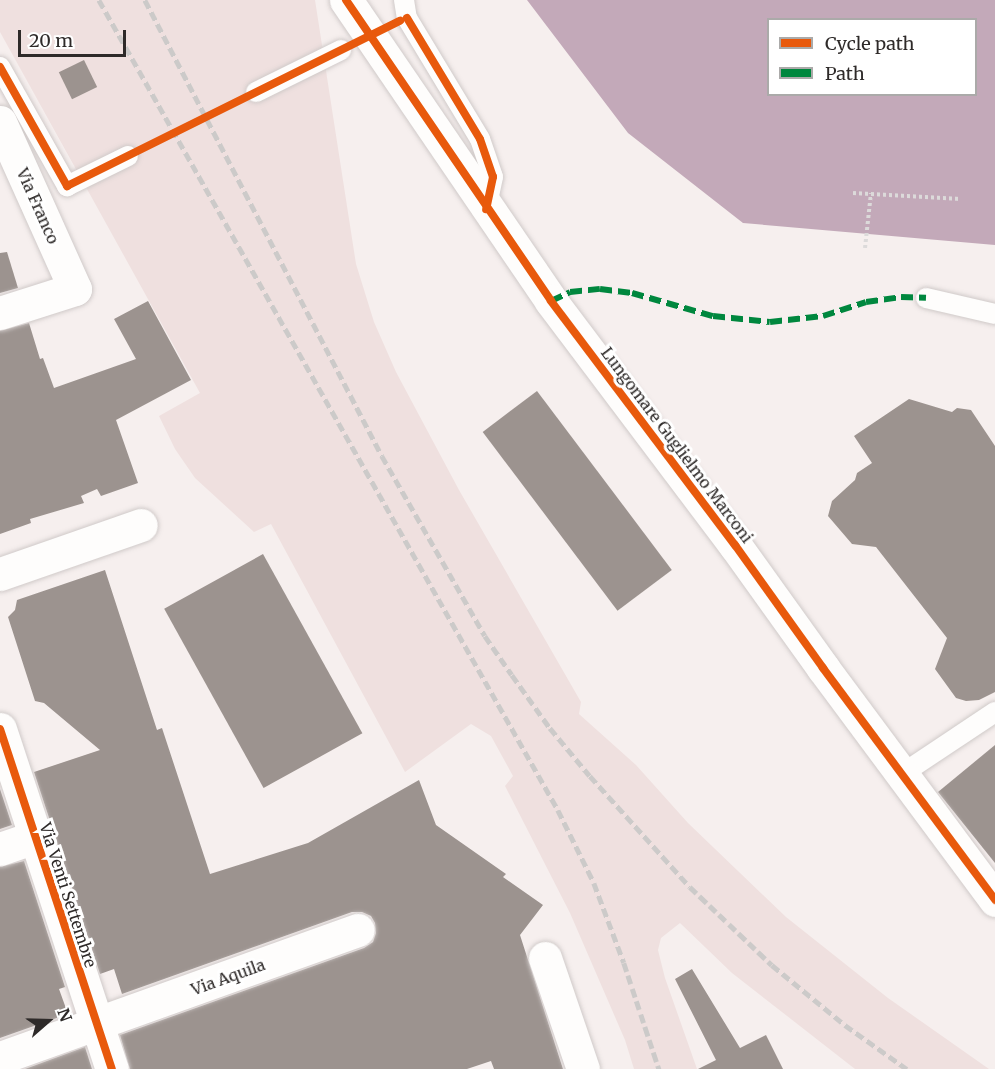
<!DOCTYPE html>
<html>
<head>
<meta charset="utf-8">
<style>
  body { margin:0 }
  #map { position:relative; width:995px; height:1069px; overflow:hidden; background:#f6efee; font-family:Merriweather,serif }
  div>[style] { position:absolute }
  .built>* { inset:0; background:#efe0df }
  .water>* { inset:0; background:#c3a9b9 }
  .building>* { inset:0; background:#9c938f; transform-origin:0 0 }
  .path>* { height:4px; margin-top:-2px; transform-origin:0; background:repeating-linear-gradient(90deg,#dcdada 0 3px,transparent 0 6px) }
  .roads { filter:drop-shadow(0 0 2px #d0cac9) drop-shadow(0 0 2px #d0cac9) }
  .lane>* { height:20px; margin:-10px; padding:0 10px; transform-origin:10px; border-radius:10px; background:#fefdfc }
  .street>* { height:33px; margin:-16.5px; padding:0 16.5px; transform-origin:16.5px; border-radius:16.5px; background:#fefdfc }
  .secondary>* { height:33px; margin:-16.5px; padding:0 16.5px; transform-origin:16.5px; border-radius:16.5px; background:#fefdfc }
  .rail>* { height:4.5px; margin-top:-2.25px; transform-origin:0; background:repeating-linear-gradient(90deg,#cccac9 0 9px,transparent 0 13.5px) }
  .quiet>* { height:6px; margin-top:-3px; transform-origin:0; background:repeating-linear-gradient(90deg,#00873e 0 12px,transparent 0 18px) }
  .cycleway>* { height:8px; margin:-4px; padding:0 4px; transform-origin:4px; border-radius:4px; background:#e8590c }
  span { translate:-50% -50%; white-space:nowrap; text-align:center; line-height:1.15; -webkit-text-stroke:6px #fff; paint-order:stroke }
  .street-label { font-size:16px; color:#2e2a29 }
  .legend { position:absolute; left:767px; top:18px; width:210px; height:78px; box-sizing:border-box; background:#fff; border:2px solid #abaaa9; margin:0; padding:8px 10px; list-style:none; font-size:18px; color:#2e2a29 }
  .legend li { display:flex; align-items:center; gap:12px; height:30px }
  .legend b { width:30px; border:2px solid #abaaa9 }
  .north { position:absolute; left:18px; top:991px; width:60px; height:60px; -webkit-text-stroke:4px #fff; paint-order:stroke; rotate:70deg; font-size:16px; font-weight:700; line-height:24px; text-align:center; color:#2e2a29 }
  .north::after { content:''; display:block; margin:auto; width:21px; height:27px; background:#2e2a29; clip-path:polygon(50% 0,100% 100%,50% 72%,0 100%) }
  .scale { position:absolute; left:18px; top:30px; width:108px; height:27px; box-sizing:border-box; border:3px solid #2e2a29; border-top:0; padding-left:8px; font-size:18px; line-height:21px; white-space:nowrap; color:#2e2a29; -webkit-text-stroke:4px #fff; paint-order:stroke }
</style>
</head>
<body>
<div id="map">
  <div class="built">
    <i style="clip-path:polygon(0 0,315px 0,356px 264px,374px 322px,396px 372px,459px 490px,581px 702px,579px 714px,636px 765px,688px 823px,786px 917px,888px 998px,989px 1069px,855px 1069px,732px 973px,680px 923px,661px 938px,658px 950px,665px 978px,697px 1069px,634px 1069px,625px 1040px,570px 913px,505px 786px,513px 776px,491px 736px,471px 724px,405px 772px,271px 524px,254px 532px,195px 478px,175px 449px,159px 416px,200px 393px,0 32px)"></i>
  </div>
  <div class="water">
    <i style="clip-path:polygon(evenodd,527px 0,995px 0,995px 245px,743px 223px,628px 133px,527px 0,768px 20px,976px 20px,976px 94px,768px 94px,768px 20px)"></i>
  </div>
  <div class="building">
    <i style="left:84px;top:60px;width:30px;height:28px;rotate:64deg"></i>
    <i style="clip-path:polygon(7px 252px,18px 288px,0 293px,0 253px)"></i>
    <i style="clip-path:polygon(148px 301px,191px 380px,116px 420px,138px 483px,101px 496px,97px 489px,81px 496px,84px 503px,30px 519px,31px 523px,0 534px,0 331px,29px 323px,40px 359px,43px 358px,54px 388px,136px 359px,114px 319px)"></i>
    <i style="left:537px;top:391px;width:224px;height:68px;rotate:53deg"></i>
    <i style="clip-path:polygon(909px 399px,952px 412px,957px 408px,971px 410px,995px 446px,995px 692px,979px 700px,966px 701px,956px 698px,935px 669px,947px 638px,876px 547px,852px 544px,828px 516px,832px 501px,855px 480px,857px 473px,872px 463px,854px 436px)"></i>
    <i style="left:263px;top:554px;width:205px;height:113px;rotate:61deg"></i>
    <i style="clip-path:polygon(105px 570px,157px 730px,162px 728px,210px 874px,308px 843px,419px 780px,436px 825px,506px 874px,503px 877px,543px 905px,520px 935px,563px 1069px,494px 1069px,491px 1061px,467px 1069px,130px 1069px,120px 1035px,364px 948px,373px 942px,376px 933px,375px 923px,371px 916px,362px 912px,352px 912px,122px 994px,114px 969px,100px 974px,34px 772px,100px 750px,44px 703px,35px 701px,8px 617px,15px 610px,17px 600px)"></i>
    <i style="clip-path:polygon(995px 745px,995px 863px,938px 792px)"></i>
    <i style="clip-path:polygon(0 789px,12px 825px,0 829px)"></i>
    <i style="clip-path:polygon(24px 861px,65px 987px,59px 989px,68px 1014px,0 1038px,0 867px)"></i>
    <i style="clip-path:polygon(692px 969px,740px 1048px,766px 1035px,783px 1069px,698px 1069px,716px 1060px,675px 979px)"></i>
    <i style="clip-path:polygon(85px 1047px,92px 1069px,25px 1069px)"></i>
  </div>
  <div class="path">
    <i style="left:853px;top:193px;width:108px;rotate:3.2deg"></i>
    <i style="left:865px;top:248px;width:55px;rotate:-83.8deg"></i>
  </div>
  <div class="roads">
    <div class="lane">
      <i style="left:404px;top:0;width:18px;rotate:81deg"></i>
      <i style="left:407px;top:18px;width:141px;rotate:58.9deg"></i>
      <i style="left:480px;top:139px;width:40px;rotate:71.1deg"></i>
      <i style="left:493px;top:177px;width:33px;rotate:102deg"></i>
      <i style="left:0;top:67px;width:137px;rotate:60.6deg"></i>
      <i style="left:67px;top:186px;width:68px;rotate:-26.2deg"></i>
      <i style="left:256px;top:92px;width:95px;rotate:-26.3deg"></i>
      <i style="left:926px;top:298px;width:71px;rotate:13.1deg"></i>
      <i style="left:902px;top:774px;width:112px;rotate:-33.7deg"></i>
    </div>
    <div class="street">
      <i style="left:0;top:122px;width:183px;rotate:65.8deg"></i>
      <i style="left:75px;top:289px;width:79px;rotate:162.3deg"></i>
      <i style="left:0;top:574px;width:149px;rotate:-19.2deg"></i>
      <i style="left:0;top:849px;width:37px;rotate:-19deg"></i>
      <i style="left:545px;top:958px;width:117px;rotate:71.1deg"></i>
      <i style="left:0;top:1058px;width:380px;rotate:-19.7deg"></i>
    </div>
    <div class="secondary">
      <i style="left:346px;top:0;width:364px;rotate:55.7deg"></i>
      <i style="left:551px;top:301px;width:306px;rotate:53deg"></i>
      <i style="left:735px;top:545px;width:151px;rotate:54.4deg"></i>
      <i style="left:823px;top:668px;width:289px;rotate:53.4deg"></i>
      <i style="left:0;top:729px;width:358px;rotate:71.8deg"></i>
    </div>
  </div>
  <div class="rail">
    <i style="left:99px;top:0;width:931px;rotate:60.46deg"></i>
    <i style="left:558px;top:810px;width:81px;rotate:63.7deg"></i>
    <i style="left:594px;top:883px;width:85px;rotate:69.4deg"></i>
    <i style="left:624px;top:963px;width:112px;rotate:71.7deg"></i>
    <i style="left:145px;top:0;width:514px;rotate:62.54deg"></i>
    <i style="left:382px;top:456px;width:207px;rotate:60.2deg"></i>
    <i style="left:485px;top:636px;width:47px;rotate:55.3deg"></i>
    <i style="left:512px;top:675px;width:65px;rotate:54.4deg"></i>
    <i style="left:550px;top:728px;width:62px;rotate:50.2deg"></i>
    <i style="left:590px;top:776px;width:149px;rotate:48deg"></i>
    <i style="left:690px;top:887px;width:113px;rotate:43.6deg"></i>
    <i style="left:772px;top:965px;width:94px;rotate:39.4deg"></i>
    <i style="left:845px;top:1025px;width:76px;rotate:35.4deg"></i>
  </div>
  <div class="quiet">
    <i style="left:551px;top:301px;width:21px;rotate:-25deg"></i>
    <i style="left:570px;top:292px;width:30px;rotate:-6deg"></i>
    <i style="left:600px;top:289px;width:32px;rotate:7deg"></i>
    <i style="left:632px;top:293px;width:84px;rotate:15.9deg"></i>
    <i style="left:713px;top:316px;width:57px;rotate:6deg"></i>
    <i style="left:770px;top:322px;width:53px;rotate:-6.5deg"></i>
    <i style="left:823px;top:316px;width:45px;rotate:-18deg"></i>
    <i style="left:866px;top:302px;width:35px;rotate:-8deg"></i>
    <i style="left:901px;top:297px;width:25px;rotate:2deg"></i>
  </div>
  <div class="cycleway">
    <i style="left:346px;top:0;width:364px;rotate:55.7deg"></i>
    <i style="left:551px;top:301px;width:306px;rotate:53deg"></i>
    <i style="left:735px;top:545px;width:151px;rotate:54.4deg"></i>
    <i style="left:823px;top:668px;width:289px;rotate:53.4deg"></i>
    <i style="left:407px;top:18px;width:141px;rotate:58.9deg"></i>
    <i style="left:480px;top:139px;width:40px;rotate:71.1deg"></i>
    <i style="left:493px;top:177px;width:33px;rotate:102deg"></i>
    <i style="left:0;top:67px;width:137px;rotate:60.6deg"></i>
    <i style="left:67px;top:186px;width:372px;rotate:-26.4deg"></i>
    <i style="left:0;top:729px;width:358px;rotate:71.8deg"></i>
  </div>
  <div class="street-label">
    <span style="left:38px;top:206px;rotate:66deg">Via Franco</span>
    <span style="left:677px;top:445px;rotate:53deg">Lungomare Guglielmo Marconi</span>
    <span style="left:68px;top:895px;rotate:72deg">Via Venti Settembre</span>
    <span style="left:228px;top:977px;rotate:-20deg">Via Aquila</span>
  </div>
  <ul class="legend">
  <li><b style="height:8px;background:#e8590c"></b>Cycle path</li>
  <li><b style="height:8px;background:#00873e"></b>Path</li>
  </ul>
  <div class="north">N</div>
  <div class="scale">20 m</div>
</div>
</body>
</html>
